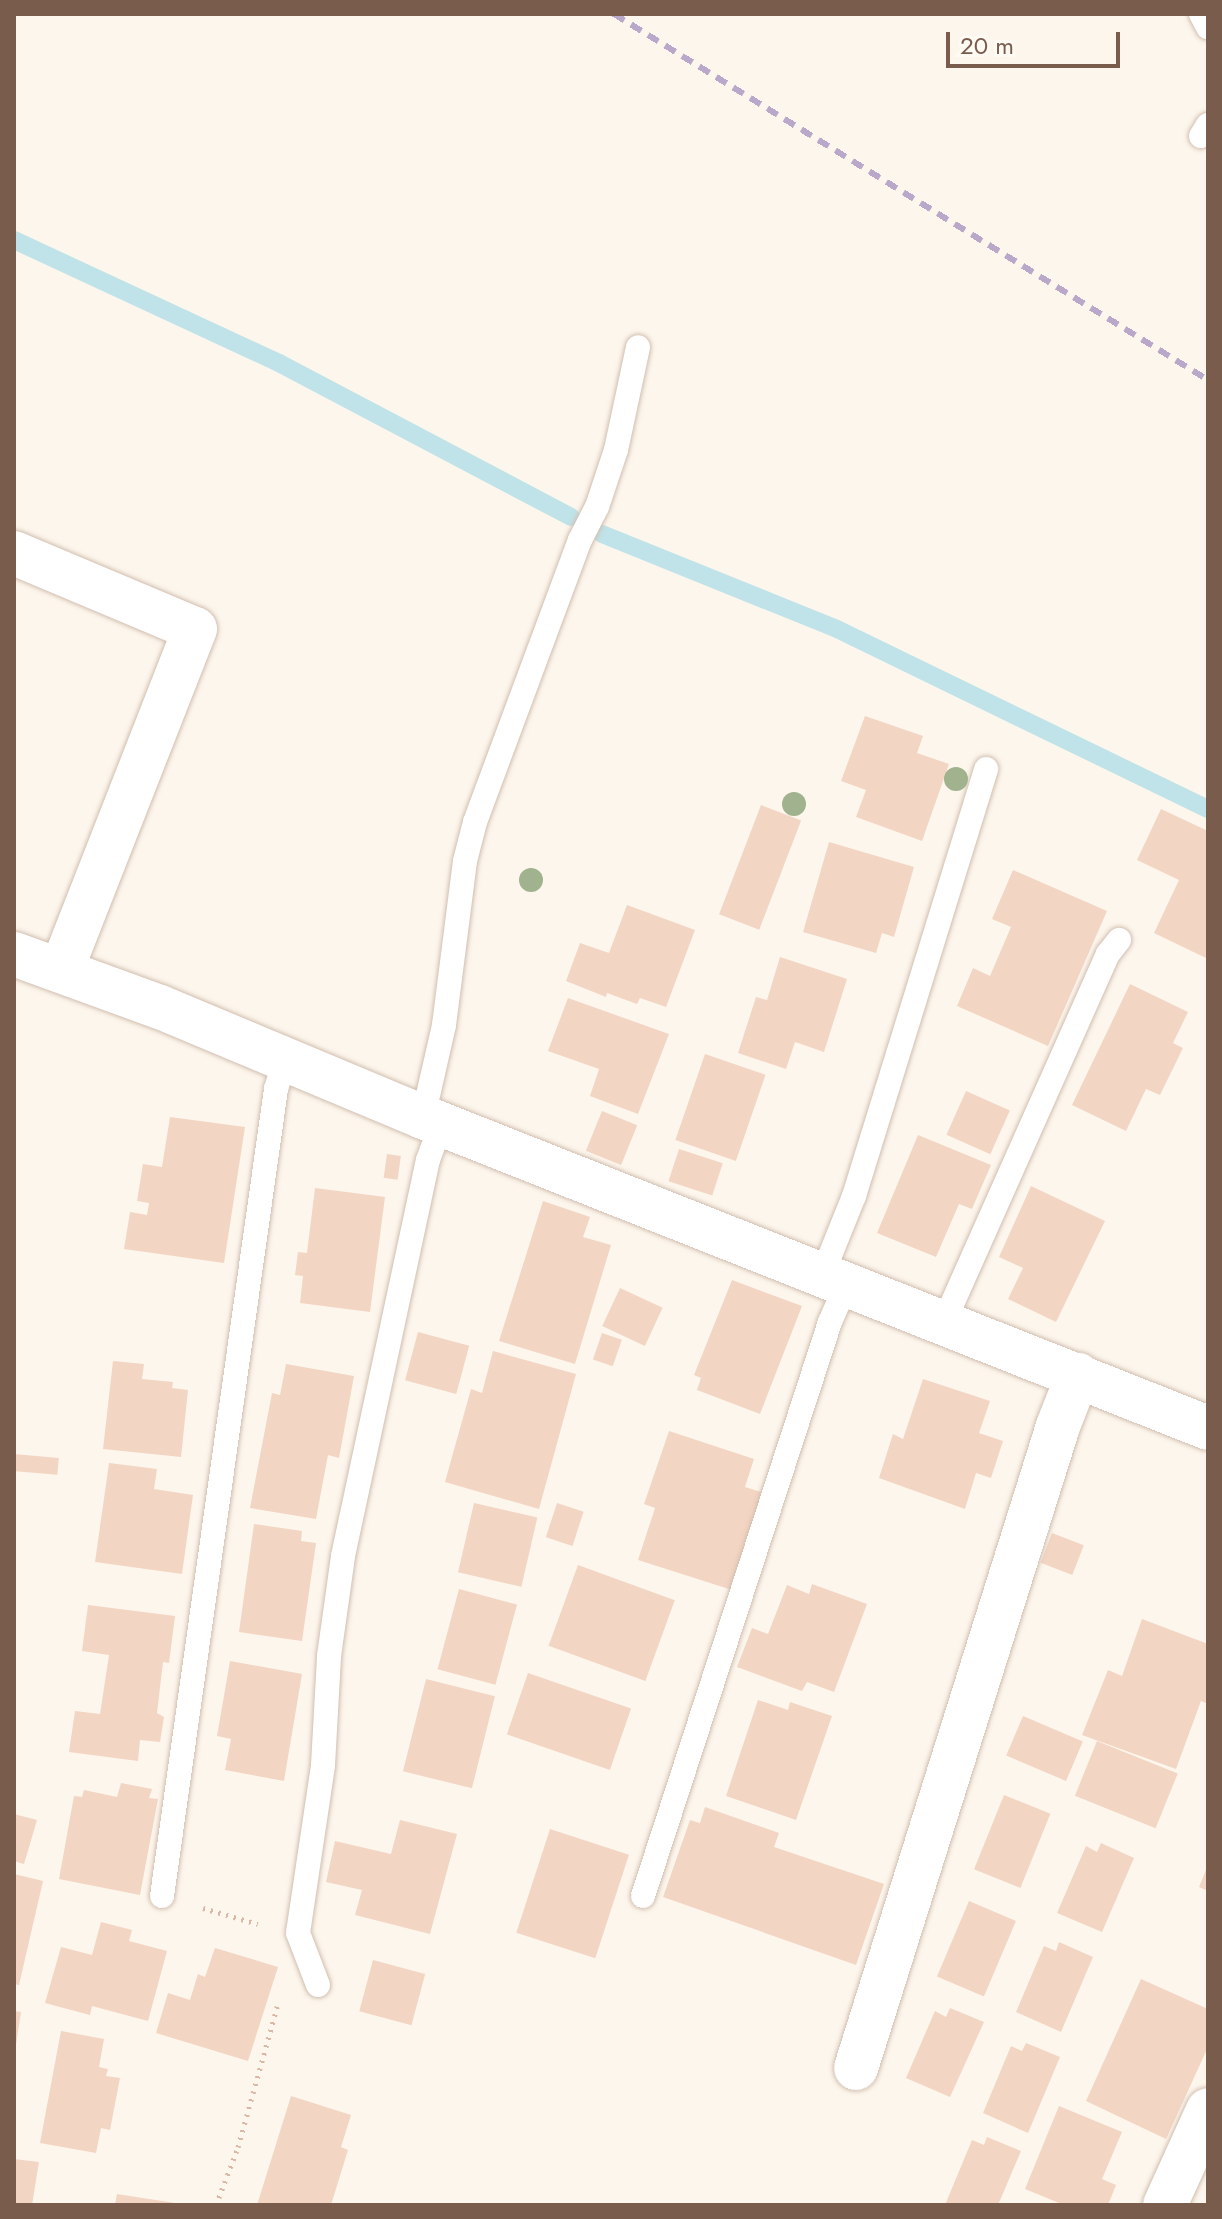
<!DOCTYPE html>
<html>
<head>
<meta charset="utf-8">
<style>
  body { margin:0 }
  #map { position:relative; width:1222px; height:2219px; overflow:hidden; background:#fdf6ec; font-family:Jost,sans-serif }
  div>[style] { position:absolute }
  .stream>* { height:18px; margin:-9px; padding:0 9px; transform-origin:9px; border-radius:9px; background:#bfe3e8 }
  .building>* { inset:0; background:#f3d5c3; transform-origin:0 0 }
  .path>* { height:5px; margin-top:-2.5px; transform-origin:0; background:repeating-linear-gradient(90deg,#d9b8a5 0 2px,transparent 0 8px) }
  .roads { filter:drop-shadow(0 0 2px #d1beb0) drop-shadow(0 0 2px #d1beb0) }
  .lane>* { height:24px; margin:-12px; padding:0 12px; transform-origin:12px; border-radius:12px; background:#fff }
  .street>* { height:44px; margin:-22px; padding:0 22px; transform-origin:22px; border-radius:22px; background:#fff }
  .rail>* { height:6px; margin-top:-3px; transform-origin:0; background:repeating-linear-gradient(90deg,#b9a8c9 0 12px,transparent 0 20px) }
  .trees>* { width:24px; height:24px; margin:-12px; border-radius:50%; background:#a0b28e }
  span { translate:-50% -50%; white-space:nowrap; text-align:center; line-height:1.15; -webkit-text-stroke:6px #fffaf3; paint-order:stroke }
  .frame { position:absolute; inset:0; border:16px solid #7a5c4d; pointer-events:none }
  .scale { position:absolute; left:946px; top:32px; width:174px; height:36px; box-sizing:border-box; border:4px solid #7a5c4d; border-top:0; padding-left:10px; font-size:24px; line-height:28px; white-space:nowrap; color:#7a5c4d; -webkit-text-stroke:6px #fffaf3; paint-order:stroke }
</style>
</head>
<body>
<div id="map">
  <div class="stream">
    <i style="left:14px;top:240px;width:292px;rotate:24.9deg"></i>
    <i style="left:279px;top:363px;width:330px;rotate:27.8deg"></i>
    <i style="left:602px;top:534px;width:253px;rotate:22deg"></i>
    <i style="left:837px;top:629px;width:412px;rotate:25.9deg"></i>
  </div>
  <div class="building">
    <i style="clip-path:polygon(865px 716px,923px 736px,917px 753px,949px 764px,922px 841px,856px 817px,866px 790px,841px 781px)"></i>
    <i style="left:761px;top:805px;width:43px;height:117px;rotate:21deg"></i>
    <i style="clip-path:polygon(1161px 809px,1208px 831px,1208px 959px,1154px 933px,1179px 880px,1137px 860px)"></i>
    <i style="clip-path:polygon(829px 842px,914px 867px,894px 937px,882px 933px,876px 953px,803px 932px)"></i>
    <i style="clip-path:polygon(1013px 870px,1107px 911px,1048px 1046px,957px 1006px,973px 968px,990px 976px,1011px 927px,992px 919px)"></i>
    <i style="clip-path:polygon(627px 905px,695px 930px,666px 1007px,640px 998px,637px 1004px,607px 993px,606px 997px,566px 981px,580px 943px,609px 953px)"></i>
    <i style="clip-path:polygon(780px 957px,847px 979px,824px 1052px,795px 1042px,786px 1069px,738px 1053px,756px 997px,767px 1000px)"></i>
    <i style="clip-path:polygon(1130px 984px,1188px 1012px,1173px 1043px,1183px 1048px,1160px 1095px,1146px 1089px,1126px 1131px,1072px 1105px)"></i>
    <i style="clip-path:polygon(568px 998px,669px 1034px,638px 1114px,590px 1096px,599px 1069px,548px 1051px)"></i>
    <i style="left:705px;top:1054px;width:64px;height:91px;rotate:19deg"></i>
    <i style="left:966px;top:1091px;width:48px;height:48px;rotate:24deg"></i>
    <i style="left:602px;top:1111px;width:38px;height:43px;rotate:22deg"></i>
    <i style="clip-path:polygon(170px 1117px,245px 1127px,224px 1263px,124px 1249px,130px 1212px,147px 1215px,149px 1203px,137px 1201px,143px 1164px,162px 1167px)"></i>
    <i style="clip-path:polygon(918px 1135px,991px 1165px,972px 1209px,959px 1204px,936px 1257px,877px 1233px)"></i>
    <i style="left:679px;top:1149px;width:46px;height:34px;rotate:18deg"></i>
    <i style="left:387px;top:1154px;width:14px;height:24px;rotate:8deg"></i>
    <i style="clip-path:polygon(1031px 1186px,1105px 1221px,1056px 1322px,1008px 1299px,1023px 1268px,999px 1257px)"></i>
    <i style="clip-path:polygon(315px 1188px,385px 1197px,370px 1312px,300px 1303px,303px 1276px,295px 1275px,298px 1252px,307px 1253px)"></i>
    <i style="clip-path:polygon(543px 1201px,590px 1217px,583px 1237px,611px 1245px,575px 1364px,499px 1341px)"></i>
    <i style="clip-path:polygon(732px 1280px,802px 1306px,760px 1414px,697px 1390px,701px 1378px,694px 1375px)"></i>
    <i style="left:620px;top:1288px;width:47px;height:42px;rotate:25deg"></i>
    <i style="left:418px;top:1332px;width:53px;height:50px;rotate:15deg"></i>
    <i style="left:602px;top:1333px;width:21px;height:28px;rotate:19deg"></i>
    <i style="clip-path:polygon(493px 1351px,576px 1374px,539px 1509px,445px 1482px,471px 1389px,482px 1393px)"></i>
    <i style="clip-path:polygon(113px 1361px,144px 1364px,142px 1379px,173px 1382px,172px 1388px,188px 1390px,181px 1457px,103px 1449px)"></i>
    <i style="clip-path:polygon(286px 1364px,354px 1376px,339px 1458px,328px 1455px,316px 1519px,250px 1508px,272px 1393px,280px 1395px)"></i>
    <i style="clip-path:polygon(923px 1379px,990px 1401px,979px 1433px,1003px 1441px,991px 1478px,976px 1473px,965px 1509px,879px 1478px,893px 1434px,903px 1439px)"></i>
    <i style="clip-path:polygon(669px 1431px,754px 1459px,745px 1487px,764px 1493px,732px 1590px,638px 1560px,655px 1508px,644px 1504px)"></i>
    <i style="left:14px;top:1454px;width:45px;height:17px;rotate:5deg"></i>
    <i style="clip-path:polygon(109px 1463px,157px 1469px,154px 1489px,193px 1495px,182px 1574px,95px 1562px)"></i>
    <i style="left:474px;top:1503px;width:65px;height:71px;rotate:13deg"></i>
    <i style="left:557px;top:1503px;width:28px;height:36px;rotate:18deg"></i>
    <i style="clip-path:polygon(254px 1524px,302px 1531px,301px 1541px,316px 1543px,302px 1641px,239px 1632px)"></i>
    <i style="left:1052px;top:1533px;width:34px;height:32px;rotate:21deg"></i>
    <i style="left:578px;top:1565px;width:103px;height:86px;rotate:20deg"></i>
    <i style="clip-path:polygon(812px 1584px,867px 1604px,834px 1692px,807px 1682px,802px 1691px,737px 1667px,752px 1628px,768px 1634px,787px 1585px,809px 1594px)"></i>
    <i style="left:459px;top:1589px;width:60px;height:83px;rotate:15deg"></i>
    <i style="clip-path:polygon(88px 1605px,175px 1616px,169px 1663px,163px 1662px,157px 1713px,164px 1717px,160px 1742px,140px 1740px,138px 1761px,69px 1752px,75px 1711px,100px 1714px,109px 1655px,82px 1651px)"></i>
    <i style="clip-path:polygon(1142px 1619px,1208px 1644px,1208px 1704px,1201px 1701px,1176px 1769px,1082px 1735px,1108px 1670px,1122px 1676px)"></i>
    <i style="clip-path:polygon(230px 1661px,302px 1674px,284px 1781px,225px 1770px,231px 1739px,217px 1736px)"></i>
    <i style="left:528px;top:1673px;width:109px;height:65px;rotate:19deg"></i>
    <i style="left:426px;top:1679px;width:71px;height:95px;rotate:14deg"></i>
    <i style="clip-path:polygon(758px 1700px,788px 1710px,790px 1702px,832px 1716px,796px 1820px,726px 1796px)"></i>
    <i style="left:1023px;top:1716px;width:65px;height:43px;rotate:23deg"></i>
    <i style="left:1097px;top:1741px;width:87px;height:59px;rotate:22deg"></i>
    <i style="clip-path:polygon(121px 1783px,152px 1789px,149px 1798px,158px 1799px,140px 1895px,59px 1879px,74px 1796px,82px 1797px,84px 1790px,117px 1797px)"></i>
    <i style="left:1004px;top:1795px;width:50px;height:80px;rotate:22deg"></i>
    <i style="clip-path:polygon(705px 1807px,779px 1833px,774px 1847px,884px 1884px,856px 1965px,663px 1897px,690px 1820px,700px 1823px)"></i>
    <i style="clip-path:polygon(14px 1814px,37px 1820px,24px 1864px,14px 1861px)"></i>
    <i style="clip-path:polygon(400px 1820px,457px 1834px,430px 1934px,355px 1915px,362px 1890px,326px 1882px,335px 1841px,391px 1854px)"></i>
    <i style="left:550px;top:1829px;width:83px;height:109px;rotate:18deg"></i>
    <i style="clip-path:polygon(1101px 1843px,1134px 1858px,1102px 1932px,1057px 1913px,1086px 1846px,1097px 1852px)"></i>
    <i style="clip-path:polygon(1208px 1865px,1208px 1891px,1199px 1887px)"></i>
    <i style="clip-path:polygon(14px 1874px,43px 1881px,19px 1985px,14px 1984px)"></i>
    <i style="left:969px;top:1901px;width:51px;height:82px;rotate:23deg"></i>
    <i style="clip-path:polygon(101px 1922px,132px 1930px,129px 1941px,167px 1951px,148px 2021px,92px 2006px,90px 2015px,45px 2003px,61px 1947px,92px 1955px)"></i>
    <i style="clip-path:polygon(1059px 1942px,1093px 1957px,1061px 2032px,1016px 2012px,1044px 1946px,1056px 1951px)"></i>
    <i style="clip-path:polygon(215px 1948px,278px 1967px,248px 2061px,156px 2033px,168px 1993px,190px 2000px,198px 1974px,205px 1977px)"></i>
    <i style="left:373px;top:1960px;width:54px;height:53px;rotate:15deg"></i>
    <i style="clip-path:polygon(1141px 1979px,1208px 2009px,1208px 2047px,1166px 2139px,1086px 2101px)"></i>
    <i style="clip-path:polygon(950px 2008px,984px 2022px,950px 2097px,906px 2078px,935px 2011px,946px 2017px)"></i>
    <i style="clip-path:polygon(14px 2011px,21px 2012px,16px 2045px,14px 2044px)"></i>
    <i style="clip-path:polygon(61px 2031px,104px 2039px,99px 2067px,108px 2069px,106px 2076px,120px 2078px,110px 2130px,101px 2128px,96px 2153px,40px 2143px)"></i>
    <i style="clip-path:polygon(1026px 2043px,1060px 2057px,1028px 2133px,983px 2113px,1011px 2046px,1022px 2051px)"></i>
    <i style="clip-path:polygon(291px 2096px,351px 2115px,341px 2147px,348px 2150px,331px 2205px,257px 2205px)"></i>
    <i style="clip-path:polygon(1059px 2106px,1122px 2132px,1102px 2179px,1116px 2185px,1108px 2205px,1064px 2205px,1025px 2189px)"></i>
    <i style="clip-path:polygon(987px 2137px,1021px 2151px,998px 2205px,945px 2205px,972px 2140px,984px 2145px)"></i>
    <i style="clip-path:polygon(14px 2159px,39px 2162px,32px 2205px,14px 2205px)"></i>
    <i style="clip-path:polygon(117px 2194px,175px 2203px,175px 2205px,115px 2205px)"></i>
  </div>
  <div class="path">
    <i style="left:203px;top:1908px;width:57px;rotate:16.2deg"></i>
    <i style="left:216px;top:2205px;width:62px;rotate:-69.2deg"></i>
    <i style="left:238px;top:2147px;width:148px;rotate:-74.4deg"></i>
  </div>
  <div class="roads">
    <div class="lane">
      <i style="left:1201px;top:14px;width:15px;rotate:62deg"></i>
      <i style="left:1201px;top:136px;width:13px;rotate:-58deg"></i>
      <i style="left:423px;top:1117px;width:94px;rotate:-77.1deg"></i>
      <i style="left:444px;top:1025px;width:165px;rotate:-82.7deg"></i>
      <i style="left:465px;top:861px;width:40px;rotate:-75.6deg"></i>
      <i style="left:475px;top:822px;width:301px;rotate:-69.6deg"></i>
      <i style="left:580px;top:540px;width:37px;rotate:-63deg"></i>
      <i style="left:597px;top:507px;width:60px;rotate:-71.6deg"></i>
      <i style="left:616px;top:450px;width:105px;rotate:-77.9deg"></i>
      <i style="left:823px;top:1273px;width:83px;rotate:-68.1deg"></i>
      <i style="left:854px;top:1196px;width:447px;rotate:-72.8deg"></i>
      <i style="left:944px;top:1322px;width:403px;rotate:-66deg"></i>
      <i style="left:1108px;top:954px;width:18px;rotate:-52deg"></i>
      <i style="left:162px;top:1896px;width:815px;rotate:-81.96deg"></i>
      <i style="left:276px;top:1089px;width:31px;rotate:-73deg"></i>
      <i style="left:643px;top:1896px;width:604px;rotate:-71.96deg"></i>
      <i style="left:830px;top:1322px;width:43px;rotate:-66.4deg"></i>
      <i style="left:318px;top:1985px;width:56px;rotate:-111deg"></i>
      <i style="left:298px;top:1933px;width:170px;rotate:-81.5deg"></i>
      <i style="left:323px;top:1765px;width:109px;rotate:-86.8deg"></i>
      <i style="left:329px;top:1656px;width:101px;rotate:-82deg"></i>
      <i style="left:343px;top:1556px;width:405px;rotate:-77.9deg"></i>
      <i style="left:428px;top:1160px;width:38px;rotate:-70deg"></i>
    </div>
    <div class="street">
      <i style="left:14px;top:553px;width:196px;rotate:22.8deg"></i>
      <i style="left:195px;top:629px;width:367px;rotate:111.4deg"></i>
      <i style="left:14px;top:954px;width:155px;rotate:20deg"></i>
      <i style="left:160px;top:1007px;width:285px;rotate:22.7deg"></i>
      <i style="left:423px;top:1117px;width:844px;rotate:21.61deg"></i>
      <i style="left:856px;top:2068px;width:673px;rotate:-72.53deg"></i>
      <i style="left:1058px;top:1426px;width:55px;rotate:-68.6deg"></i>
      <i style="left:1165px;top:2205px;width:104px;rotate:-65.6deg"></i>
    </div>
  </div>
  <div class="rail">
    <i style="left:614px;top:14px;width:698px;rotate:31.64deg"></i>
  </div>
  <div class="trees">
    <i style="left:956px;top:779px"></i>
    <i style="left:794px;top:804px"></i>
    <i style="left:531px;top:880px"></i>
  </div>
  <div class="frame"></div>
  <div class="scale">20 m</div>
</div>
</body>
</html>
